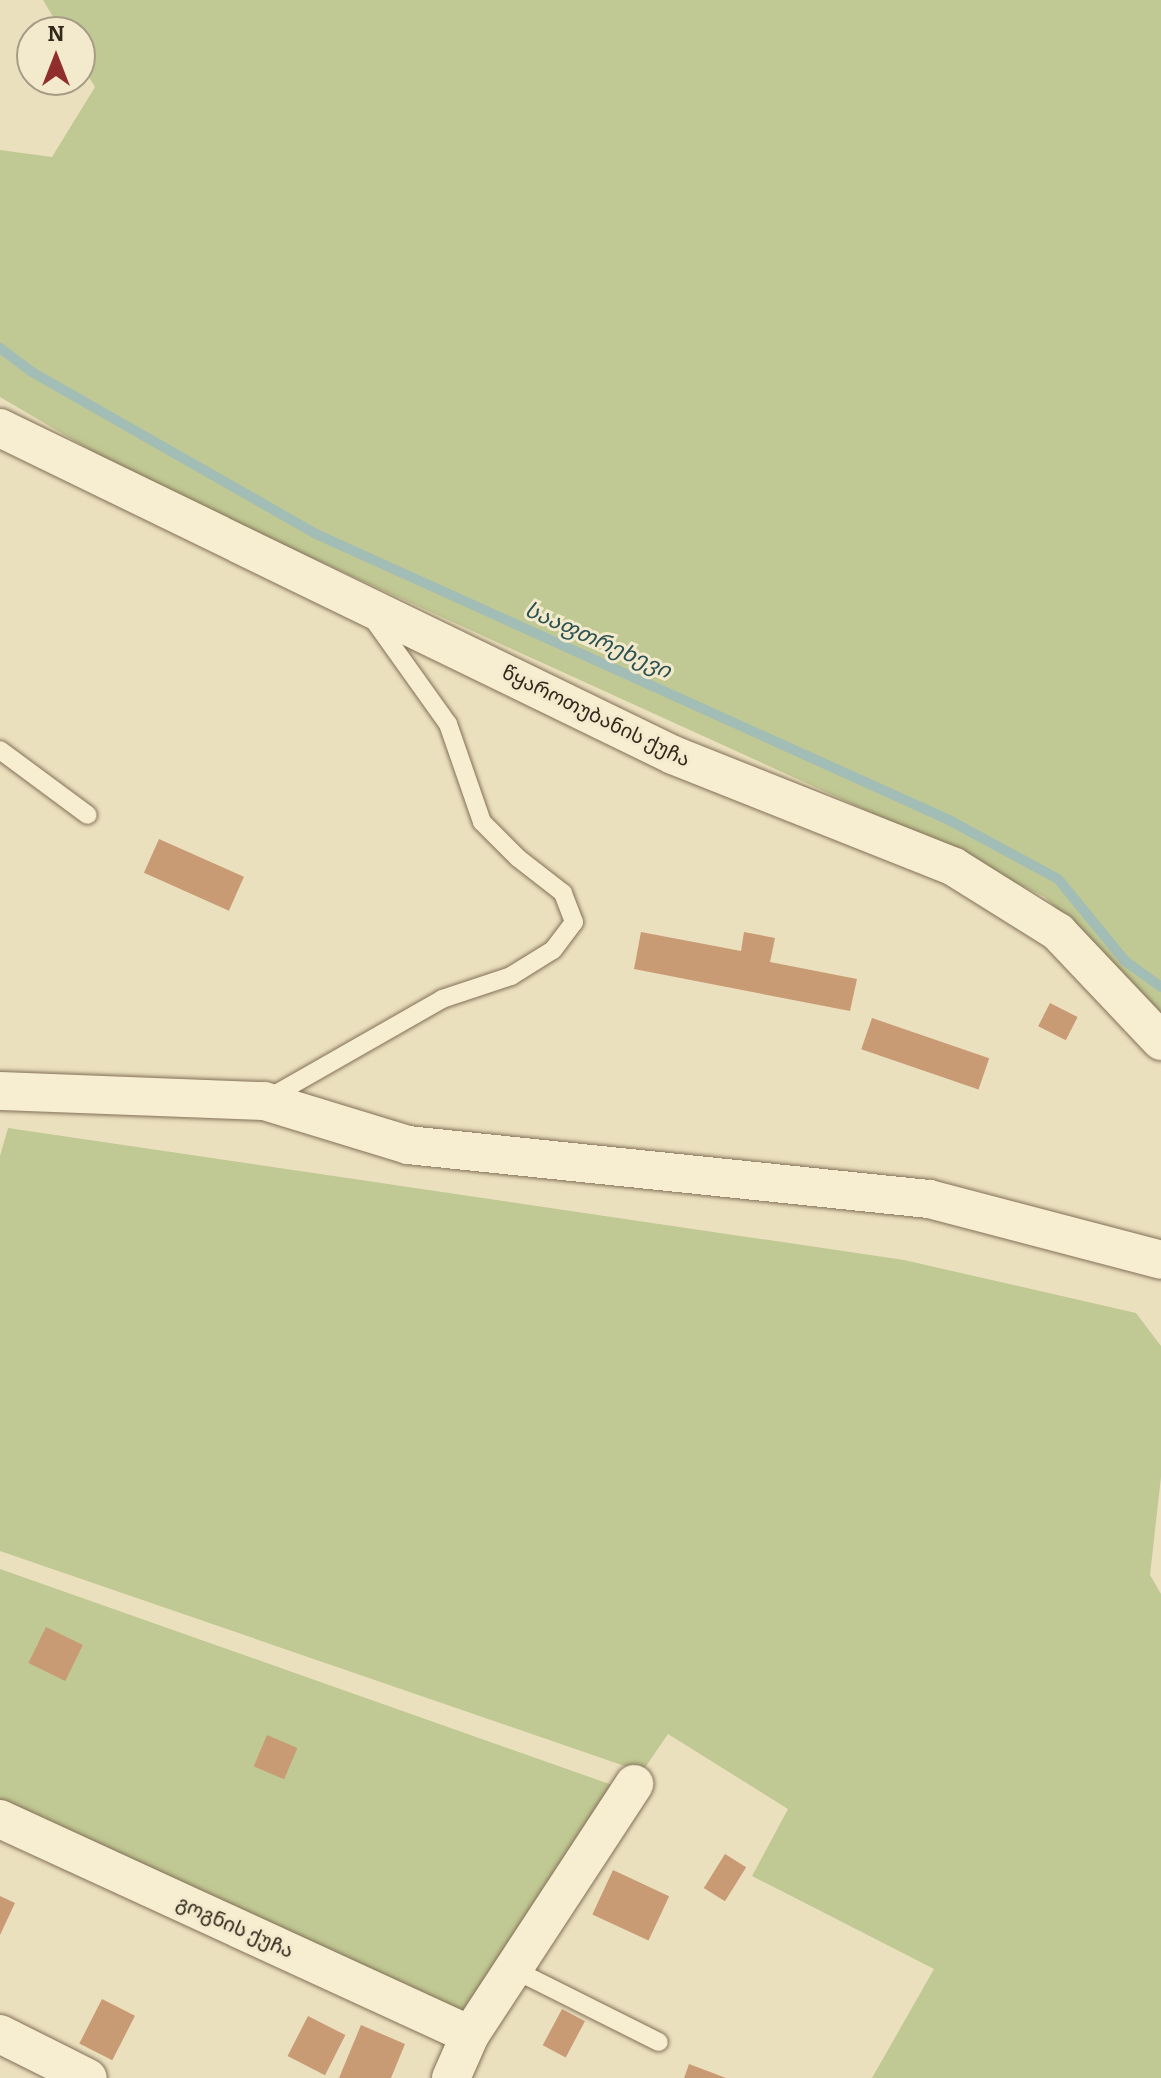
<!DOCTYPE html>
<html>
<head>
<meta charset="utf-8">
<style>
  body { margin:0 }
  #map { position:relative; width:1161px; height:2078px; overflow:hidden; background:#ebe0be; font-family:Bitter,"Noto Sans Georgian",serif }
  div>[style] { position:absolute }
  .green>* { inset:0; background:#c0c893 }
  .stream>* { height:10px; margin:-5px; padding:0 5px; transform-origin:5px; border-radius:5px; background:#a1bdb6 }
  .building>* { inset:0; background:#c89b75; transform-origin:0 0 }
  .roads { filter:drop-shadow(0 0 2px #827058) drop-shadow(0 0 2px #827058) }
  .service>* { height:18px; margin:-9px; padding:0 9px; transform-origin:9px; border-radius:9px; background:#f7edd0 }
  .minor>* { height:38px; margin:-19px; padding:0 19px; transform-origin:19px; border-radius:19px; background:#f7edd0 }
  span { translate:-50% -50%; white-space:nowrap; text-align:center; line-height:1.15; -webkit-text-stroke:6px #f3eacd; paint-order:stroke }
  .street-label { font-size:20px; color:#32281c }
  .water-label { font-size:22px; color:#2b5251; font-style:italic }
  .north { position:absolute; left:16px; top:16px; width:80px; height:80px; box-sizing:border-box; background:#f3eacd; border:2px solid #a69c86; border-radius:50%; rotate:0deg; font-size:22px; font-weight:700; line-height:32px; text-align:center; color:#32281c }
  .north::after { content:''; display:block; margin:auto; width:28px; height:36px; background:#8f2e2b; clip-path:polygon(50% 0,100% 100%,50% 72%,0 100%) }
</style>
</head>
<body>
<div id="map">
  <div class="green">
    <i style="clip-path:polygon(43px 0,1161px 0,1161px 1016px,1045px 897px,894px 823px,143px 481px,0 397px,0 150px,52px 157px,95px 87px,80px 62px,80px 32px,62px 32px)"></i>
    <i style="clip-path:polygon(8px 1128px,904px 1260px,1136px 1313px,1161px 1346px,1161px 1477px,1150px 1575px,1161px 1594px,1161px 2078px,872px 2078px,934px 1969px,752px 1876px,788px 1809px,668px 1734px,642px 1772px,0 1551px,0 1156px)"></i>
    <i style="clip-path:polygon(0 1569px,618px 1787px,463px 2014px,0 1836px)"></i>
  </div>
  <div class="stream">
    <i style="left:0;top:348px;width:40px;rotate:37deg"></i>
    <i style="left:32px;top:372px;width:327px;rotate:29.7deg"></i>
    <i style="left:316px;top:534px;width:692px;rotate:24.31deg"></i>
    <i style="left:947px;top:819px;width:126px;rotate:28.4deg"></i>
    <i style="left:1058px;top:879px;width:106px;rotate:50.7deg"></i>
    <i style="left:1125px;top:961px;width:44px;rotate:35.8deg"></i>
  </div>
  <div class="building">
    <i style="left:159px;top:839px;width:93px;height:37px;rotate:24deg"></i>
    <i style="clip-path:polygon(641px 932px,741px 951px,744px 932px,775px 938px,770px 962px,857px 979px,850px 1011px,634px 969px)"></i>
    <i style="left:1050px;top:1003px;width:31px;height:26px;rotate:27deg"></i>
    <i style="left:872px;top:1018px;width:124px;height:33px;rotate:19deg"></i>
    <i style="left:46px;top:1627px;width:41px;height:40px;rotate:26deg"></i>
    <i style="left:267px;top:1735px;width:33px;height:34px;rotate:23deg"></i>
    <i style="left:725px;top:1854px;width:25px;height:40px;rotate:32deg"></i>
    <i style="left:613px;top:1870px;width:62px;height:49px;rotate:25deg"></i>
    <i style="clip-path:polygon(0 1896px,15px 1903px,0 1935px)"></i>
    <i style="left:102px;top:1999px;width:37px;height:50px;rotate:27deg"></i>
    <i style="left:562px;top:2009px;width:26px;height:41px;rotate:28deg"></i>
    <i style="left:308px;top:2016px;width:42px;height:45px;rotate:27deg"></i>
    <i style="clip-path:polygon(361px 2025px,405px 2044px,391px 2078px,339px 2078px)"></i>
    <i style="clip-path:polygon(689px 2064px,726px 2078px,684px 2078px)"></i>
  </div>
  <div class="roads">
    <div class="service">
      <i style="left:0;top:750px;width:109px;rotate:36.5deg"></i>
      <i style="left:267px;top:1099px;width:202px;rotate:-29.7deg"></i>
      <i style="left:442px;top:999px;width:73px;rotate:-18.4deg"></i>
      <i style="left:511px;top:976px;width:49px;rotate:-31.8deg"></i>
      <i style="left:553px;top:950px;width:35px;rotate:-53deg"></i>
      <i style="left:574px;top:922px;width:31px;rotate:-111deg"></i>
      <i style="left:563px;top:893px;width:57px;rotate:-142.1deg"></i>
      <i style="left:518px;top:858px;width:51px;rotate:-135deg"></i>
      <i style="left:482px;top:822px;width:104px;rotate:-109.1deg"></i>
      <i style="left:448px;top:724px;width:133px;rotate:-125.5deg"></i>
      <i style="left:513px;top:1969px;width:163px;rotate:26.6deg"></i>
    </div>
    <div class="minor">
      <i style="left:0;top:428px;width:748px;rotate:25.91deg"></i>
      <i style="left:673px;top:755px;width:302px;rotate:21.7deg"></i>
      <i style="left:954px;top:867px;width:123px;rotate:32deg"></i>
      <i style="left:1058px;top:932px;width:150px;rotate:46.6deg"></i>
      <i style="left:0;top:1091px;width:264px;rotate:2.2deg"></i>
      <i style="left:264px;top:1101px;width:151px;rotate:17deg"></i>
      <i style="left:408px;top:1145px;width:524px;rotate:5.92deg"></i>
      <i style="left:929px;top:1199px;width:240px;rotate:14.7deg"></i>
      <i style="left:0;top:1819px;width:517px;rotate:24.68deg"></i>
      <i style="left:0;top:2034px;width:98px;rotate:26.6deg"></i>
      <i style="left:451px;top:2078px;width:47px;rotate:-66.2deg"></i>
      <i style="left:470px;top:2035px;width:300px;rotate:-56.8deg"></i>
    </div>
  </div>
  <div class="street-label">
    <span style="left:596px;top:716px;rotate:26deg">წყაროთუბანის ქუჩა</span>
    <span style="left:235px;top:1927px;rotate:24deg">გოგნის ქუჩა</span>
  </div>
  <div class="water-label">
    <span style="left:598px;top:640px;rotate:24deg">სააფთრეხევი</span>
  </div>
  <div class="north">N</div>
</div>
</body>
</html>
